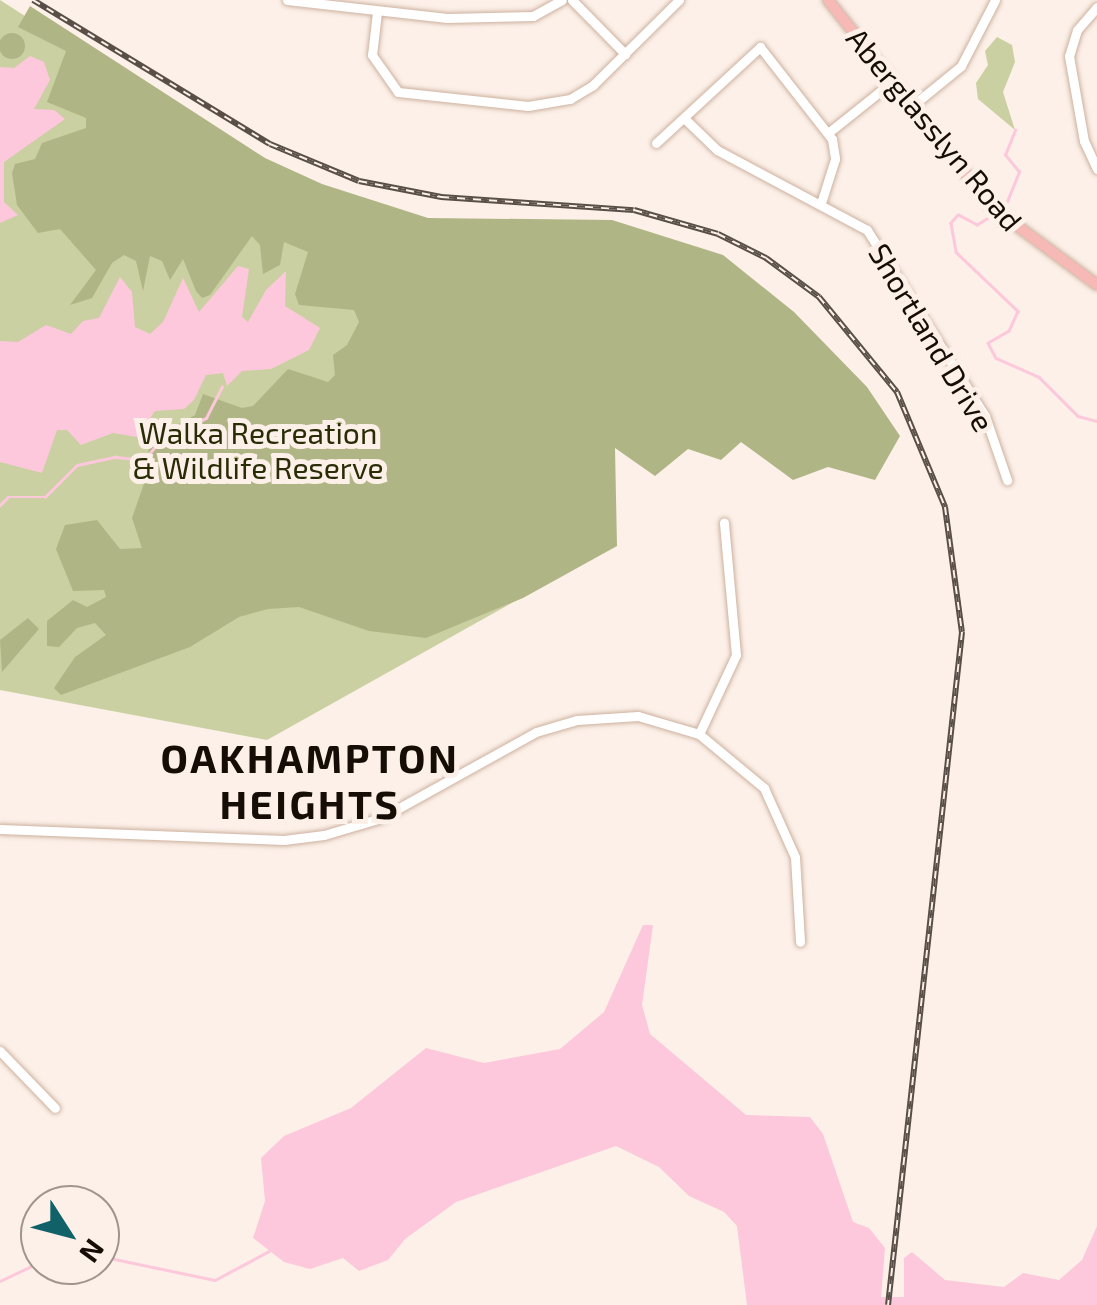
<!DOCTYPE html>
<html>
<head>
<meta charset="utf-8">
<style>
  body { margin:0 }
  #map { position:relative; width:1097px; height:1305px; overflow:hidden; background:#fcf0e8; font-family:"Exo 2",sans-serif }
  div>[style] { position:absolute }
  .green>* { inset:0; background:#cad0a1 }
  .forest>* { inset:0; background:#b0b585 }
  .round { border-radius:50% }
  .water>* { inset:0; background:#fdc8db }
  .stream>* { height:2.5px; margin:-1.25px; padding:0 1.25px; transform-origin:1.25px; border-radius:1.25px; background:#fdc8db }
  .roads { filter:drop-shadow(0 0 2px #cdb19f) drop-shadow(0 0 2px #cdb19f) }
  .minor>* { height:9px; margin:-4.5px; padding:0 4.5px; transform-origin:4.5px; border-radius:4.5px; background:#fff }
  .major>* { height:10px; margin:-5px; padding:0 5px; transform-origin:5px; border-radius:5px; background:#f7b9b5 }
  .rail>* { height:6px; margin-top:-3px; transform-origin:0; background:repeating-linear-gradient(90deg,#fcf0e8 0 8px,#594f48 0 16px); box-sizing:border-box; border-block:2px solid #594f48 }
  span { translate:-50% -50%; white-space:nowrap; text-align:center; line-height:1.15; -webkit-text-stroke:10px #fcf0e8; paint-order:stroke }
  .street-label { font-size:30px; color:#160d07 }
  .park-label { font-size:30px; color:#292c05 }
  .district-label { font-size:40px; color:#160d07; font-weight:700; letter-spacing:2.5px }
  .north { position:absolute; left:20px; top:1185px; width:100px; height:100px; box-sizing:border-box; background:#fcf0e8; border:2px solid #a0958e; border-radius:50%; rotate:126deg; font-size:28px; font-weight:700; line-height:40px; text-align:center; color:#160d07 }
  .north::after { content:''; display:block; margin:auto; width:35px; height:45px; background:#116268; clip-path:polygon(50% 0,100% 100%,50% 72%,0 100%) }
</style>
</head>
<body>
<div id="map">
  <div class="green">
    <i style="clip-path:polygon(0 0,286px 184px,601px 553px,267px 740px,0 690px)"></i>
    <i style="clip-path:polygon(997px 37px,1012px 45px,1015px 62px,1003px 92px,1015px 130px,978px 99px,976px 83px,988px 65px,985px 51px)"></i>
  </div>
  <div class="forest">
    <i style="clip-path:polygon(30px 6px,265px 158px,322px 184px,428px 218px,612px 220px,723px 255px,794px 312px,867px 387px,900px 436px,875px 480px,828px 467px,793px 480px,741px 442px,721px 460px,688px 449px,655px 476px,615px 448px,617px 546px,523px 598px,426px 638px,369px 631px,299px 607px,268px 609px,239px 617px,190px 647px,61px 695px,54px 688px,75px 657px,106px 635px,95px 623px,77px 628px,59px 647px,47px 646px,47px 621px,73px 600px,87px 607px,106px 597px,104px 590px,73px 591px,56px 549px,65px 525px,97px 520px,120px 549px,142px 548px,132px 518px,148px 472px,149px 440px,195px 415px,203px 394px,242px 408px,253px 406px,288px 369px,328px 382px,335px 375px,333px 355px,347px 345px,359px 322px,354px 310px,299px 305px,295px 294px,308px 252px,284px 242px,280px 265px,263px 274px,260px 245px,252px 236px,210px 295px,202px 298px,196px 291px,183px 259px,170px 280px,162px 261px,150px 256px,143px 291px,136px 261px,124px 255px,112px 263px,92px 298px,70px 305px,96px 270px,60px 229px,38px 233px,17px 205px,12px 173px,15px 164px,35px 159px,42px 143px,86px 128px,86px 118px,47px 102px,66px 51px,18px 27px)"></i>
    <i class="round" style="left:-1px;top:33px;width:26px;height:26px"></i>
    <i style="clip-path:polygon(28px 618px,39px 629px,2px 672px,0 640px)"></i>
  </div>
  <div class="water">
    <i style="clip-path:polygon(30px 56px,44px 62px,50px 80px,34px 109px,54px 110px,65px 119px,4px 162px,4px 202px,18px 215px,0 223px,0 67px,14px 68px)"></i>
    <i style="clip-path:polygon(238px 266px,249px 269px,242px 317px,248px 322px,266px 290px,286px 271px,285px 306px,320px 328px,309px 350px,271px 369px,242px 371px,227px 386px,223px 373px,206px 375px,194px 400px,184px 409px,155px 411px,137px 437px,113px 433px,81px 445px,67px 430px,57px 430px,42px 473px,0 462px,0 341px,18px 342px,46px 325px,71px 334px,83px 321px,99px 318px,120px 277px,132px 292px,135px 327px,150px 334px,163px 322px,183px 278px,199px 312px)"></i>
    <i style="clip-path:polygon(643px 925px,653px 925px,642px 1005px,650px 1034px,746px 1115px,810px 1117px,823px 1134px,853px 1222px,869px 1228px,885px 1248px,881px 1297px,904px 1297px,904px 1258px,912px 1252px,945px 1280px,1004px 1287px,1023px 1273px,1059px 1280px,1082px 1260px,1097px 1226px,1097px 1305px,747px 1305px,737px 1226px,724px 1212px,689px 1196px,659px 1167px,616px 1146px,456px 1202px,405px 1239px,388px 1260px,359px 1271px,343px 1258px,310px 1269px,284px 1262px,253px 1238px,265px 1201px,261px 1158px,284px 1136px,351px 1108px,426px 1048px,484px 1063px,560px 1049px,604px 1012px)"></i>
  </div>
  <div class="stream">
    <i style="left:1006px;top:204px;width:35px;rotate:-68deg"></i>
    <i style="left:1019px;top:172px;width:22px;rotate:-129deg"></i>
    <i style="left:1005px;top:155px;width:27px;rotate:-68deg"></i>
    <i style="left:990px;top:217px;width:15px;rotate:148deg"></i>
    <i style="left:977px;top:225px;width:21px;rotate:-152deg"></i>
    <i style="left:958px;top:215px;width:11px;rotate:131deg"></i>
    <i style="left:951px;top:223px;width:29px;rotate:80deg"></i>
    <i style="left:956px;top:252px;width:86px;rotate:43.6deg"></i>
    <i style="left:1018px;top:311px;width:22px;rotate:114deg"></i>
    <i style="left:1009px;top:331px;width:24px;rotate:150deg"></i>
    <i style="left:988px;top:343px;width:17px;rotate:62deg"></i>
    <i style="left:996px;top:358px;width:47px;rotate:23.8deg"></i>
    <i style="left:1039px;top:377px;width:55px;rotate:45deg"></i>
    <i style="left:1078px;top:416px;width:20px;rotate:15deg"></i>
    <i style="left:0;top:505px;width:11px;rotate:-45deg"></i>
    <i style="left:8px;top:497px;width:37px"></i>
    <i style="left:45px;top:497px;width:45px;rotate:-45deg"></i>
    <i style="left:77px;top:465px;width:40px;rotate:-12deg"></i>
    <i style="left:116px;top:457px;width:28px;rotate:6deg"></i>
    <i style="left:144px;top:460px;width:23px;rotate:-50deg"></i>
    <i style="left:159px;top:442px;width:53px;rotate:-27.1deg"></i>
    <i style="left:206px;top:418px;width:35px;rotate:-63deg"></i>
    <i style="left:100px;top:1256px;width:117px;rotate:11.8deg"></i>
    <i style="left:215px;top:1280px;width:61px;rotate:-28.2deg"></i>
    <i style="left:0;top:1281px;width:44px;rotate:-25.4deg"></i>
  </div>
  <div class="roads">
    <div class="minor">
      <i style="left:287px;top:0;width:161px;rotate:6.4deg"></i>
      <i style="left:447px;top:18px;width:86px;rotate:-1.3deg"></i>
      <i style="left:533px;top:16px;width:33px;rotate:-29deg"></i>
      <i style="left:572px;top:0;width:76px;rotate:45.5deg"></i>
      <i style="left:1097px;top:7px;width:30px;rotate:131deg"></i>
      <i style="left:1077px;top:30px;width:27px;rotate:107deg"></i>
      <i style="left:1069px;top:56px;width:86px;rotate:80deg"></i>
      <i style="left:1084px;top:141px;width:31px;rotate:65deg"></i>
      <i style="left:377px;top:12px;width:43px;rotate:96.6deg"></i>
      <i style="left:372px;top:55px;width:45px;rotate:54.9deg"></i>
      <i style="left:398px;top:92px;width:131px;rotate:6.1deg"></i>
      <i style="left:528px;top:106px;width:43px;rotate:-9.5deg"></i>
      <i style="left:570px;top:99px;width:27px;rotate:-31deg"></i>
      <i style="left:593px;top:85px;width:121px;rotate:-44.7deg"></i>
      <i style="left:912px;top:106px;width:63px;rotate:-39.2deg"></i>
      <i style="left:961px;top:66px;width:74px;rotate:-62.7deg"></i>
      <i style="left:684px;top:118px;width:46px;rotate:44.1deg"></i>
      <i style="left:717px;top:150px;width:170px;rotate:28.1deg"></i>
      <i style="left:867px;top:230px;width:220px;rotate:57.6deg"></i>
      <i style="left:985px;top:416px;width:68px;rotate:71deg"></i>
      <i style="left:828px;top:133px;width:82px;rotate:-38.6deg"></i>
      <i style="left:656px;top:143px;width:142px;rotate:-42.7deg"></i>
      <i style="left:760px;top:47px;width:117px;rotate:52deg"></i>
      <i style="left:832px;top:139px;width:20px;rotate:81deg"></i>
      <i style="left:835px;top:159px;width:43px;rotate:107.6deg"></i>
      <i style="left:699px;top:734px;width:87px;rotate:-64.9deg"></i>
      <i style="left:736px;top:655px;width:133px;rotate:-95.2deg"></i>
      <i style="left:0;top:829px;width:284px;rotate:2.2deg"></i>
      <i style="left:284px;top:840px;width:40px;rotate:-7.1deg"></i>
      <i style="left:324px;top:835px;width:59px;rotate:-16.6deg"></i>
      <i style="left:381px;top:818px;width:177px;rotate:-29deg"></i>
      <i style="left:536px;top:732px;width:43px;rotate:-16.3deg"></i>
      <i style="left:577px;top:720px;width:61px;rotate:-3.8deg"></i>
      <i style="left:638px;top:716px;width:64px;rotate:16.4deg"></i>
      <i style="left:699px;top:734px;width:85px;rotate:39.7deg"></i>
      <i style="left:764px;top:788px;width:76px;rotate:65.8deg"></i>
      <i style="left:795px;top:857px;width:85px;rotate:86.6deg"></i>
      <i style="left:0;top:1051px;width:79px;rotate:46deg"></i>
    </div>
    <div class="major">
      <i style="left:828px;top:0;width:265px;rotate:51.6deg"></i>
      <i style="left:993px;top:208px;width:129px;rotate:36.5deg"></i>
    </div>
  </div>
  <div class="rail">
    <i style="left:33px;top:0;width:277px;rotate:31.3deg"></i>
    <i style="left:270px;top:144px;width:96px;rotate:22.6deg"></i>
    <i style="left:359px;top:181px;width:84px;rotate:11deg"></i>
    <i style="left:441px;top:197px;width:193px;rotate:3.9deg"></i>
    <i style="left:634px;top:210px;width:87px;rotate:15.9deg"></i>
    <i style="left:718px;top:234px;width:54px;rotate:26.6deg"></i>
    <i style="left:766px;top:258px;width:66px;rotate:36.3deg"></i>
    <i style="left:819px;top:297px;width:123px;rotate:50.6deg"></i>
    <i style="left:897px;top:392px;width:125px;rotate:67.3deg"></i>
    <i style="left:945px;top:507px;width:126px;rotate:82.3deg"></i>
    <i style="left:962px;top:632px;width:677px;rotate:96.27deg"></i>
  </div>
  <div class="street-label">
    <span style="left:935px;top:129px;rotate:50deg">Aberglasslyn Road</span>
    <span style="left:932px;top:337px;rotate:59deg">Shortland Drive</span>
  </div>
  <div class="park-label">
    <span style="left:258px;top:449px">Walka Recreation<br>&amp; Wildlife Reserve</span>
  </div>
  <div class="district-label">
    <span style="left:310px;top:780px">OAKHAMPTON<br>HEIGHTS</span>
  </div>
  <div class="north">N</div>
</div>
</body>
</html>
